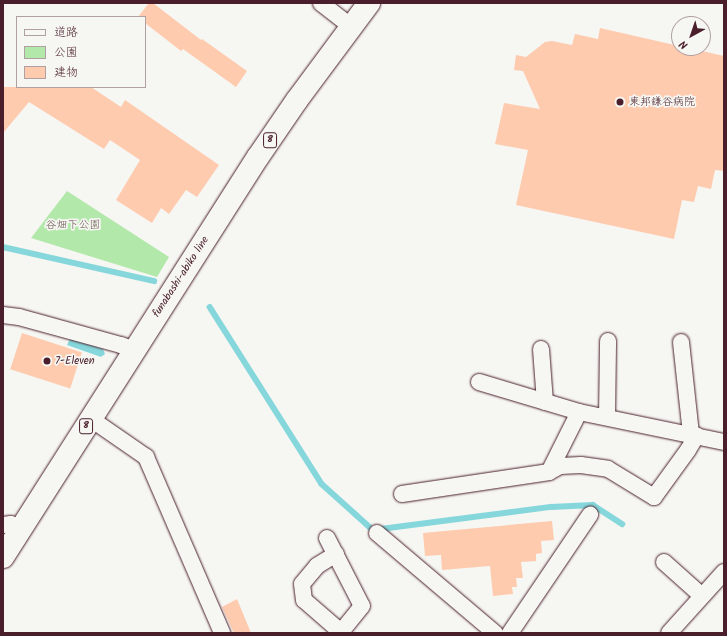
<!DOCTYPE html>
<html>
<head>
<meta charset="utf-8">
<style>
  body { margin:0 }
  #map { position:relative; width:727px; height:636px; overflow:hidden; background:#f6f6f2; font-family:Kalam,"Klee One",sans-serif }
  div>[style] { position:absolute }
  .green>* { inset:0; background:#b2e9ab }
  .water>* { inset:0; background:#85d7db }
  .stream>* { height:5.5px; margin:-2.75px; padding:0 2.75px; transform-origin:2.75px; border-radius:2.75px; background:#85d7db }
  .building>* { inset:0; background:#fecbaf; transform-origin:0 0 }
  .roads { filter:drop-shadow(0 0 1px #4a1f2b) drop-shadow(0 0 1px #4a1f2b) }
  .street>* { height:16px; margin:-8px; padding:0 8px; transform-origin:8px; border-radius:8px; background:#f6f6f2 }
  .primary>* { height:22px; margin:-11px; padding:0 11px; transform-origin:11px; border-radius:11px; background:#f6f6f2 }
  .dots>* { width:11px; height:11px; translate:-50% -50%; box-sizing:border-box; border:2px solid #f6f6f2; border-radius:50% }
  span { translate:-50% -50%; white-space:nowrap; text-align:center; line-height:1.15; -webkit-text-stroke:3.5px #f6f6f2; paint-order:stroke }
  .shield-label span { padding:1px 3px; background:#f6f6f2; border:1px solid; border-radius:3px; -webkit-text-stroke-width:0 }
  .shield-label { font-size:10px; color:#4a1f2b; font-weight:700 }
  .poi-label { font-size:11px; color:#4a1f2b }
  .left { translate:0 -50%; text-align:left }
  .park-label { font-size:11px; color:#64524b }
  .street-label { font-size:11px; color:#4a1f2b }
  .frame { position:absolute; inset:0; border:4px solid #4a1f2b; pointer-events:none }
  .legend { position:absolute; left:16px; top:16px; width:130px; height:72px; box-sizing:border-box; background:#f6f6f2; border:1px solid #b1a0a2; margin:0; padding:5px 7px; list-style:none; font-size:12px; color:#4a1f2b }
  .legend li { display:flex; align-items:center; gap:8px; height:20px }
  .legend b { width:20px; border:1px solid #b1a0a2 }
  .north { position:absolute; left:671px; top:16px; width:40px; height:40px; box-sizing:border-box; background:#f6f6f2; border:1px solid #b1a0a2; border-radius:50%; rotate:220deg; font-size:11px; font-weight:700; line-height:16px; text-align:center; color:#4a1f2b }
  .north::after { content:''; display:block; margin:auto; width:14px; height:18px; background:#4a1f2b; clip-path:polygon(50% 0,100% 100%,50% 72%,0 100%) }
</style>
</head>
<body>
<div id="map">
  <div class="green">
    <i style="clip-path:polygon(67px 191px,169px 257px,157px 277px,31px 238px)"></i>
  </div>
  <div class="water">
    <i style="clip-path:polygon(70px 339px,103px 349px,105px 354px,101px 357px,67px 345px)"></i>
  </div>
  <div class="stream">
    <i style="left:3px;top:247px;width:155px;rotate:12.7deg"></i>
    <i style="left:210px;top:307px;width:209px;rotate:57.7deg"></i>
    <i style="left:322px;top:484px;width:69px;rotate:42deg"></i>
    <i style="left:373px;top:530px;width:179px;rotate:-7.4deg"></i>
    <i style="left:551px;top:507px;width:42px;rotate:-2.7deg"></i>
    <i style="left:593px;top:505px;width:35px;rotate:33deg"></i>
  </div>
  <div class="building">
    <i style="clip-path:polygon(149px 3px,153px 3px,201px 40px,202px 39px,247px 71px,236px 87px,183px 49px,181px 51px,145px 23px,145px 17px,138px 17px)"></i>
    <i style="clip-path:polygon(600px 28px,679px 46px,679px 48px,689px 48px,724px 56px,724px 171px,715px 170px,711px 189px,698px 186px,694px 202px,682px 200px,674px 239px,516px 205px,528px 150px,495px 144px,504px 103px,540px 109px,523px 71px,514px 70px,516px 55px,526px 57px,545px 42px,552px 41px,572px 45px,575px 34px,598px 39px)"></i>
    <i style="clip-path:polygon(3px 87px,91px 87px,121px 107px,125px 100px,219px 165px,197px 197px,186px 190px,169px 214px,161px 208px,152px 223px,116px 200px,140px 160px,110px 140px,104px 149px,29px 102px,3px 133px)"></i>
    <i style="left:22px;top:333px;width:63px;height:38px;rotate:18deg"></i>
    <i style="clip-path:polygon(552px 521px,554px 540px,541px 541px,542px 553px,536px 554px,536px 561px,521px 562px,523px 578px,516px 578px,517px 587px,512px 587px,513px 594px,493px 596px,490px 566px,442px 570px,441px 555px,425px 556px,423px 533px)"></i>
    <i style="clip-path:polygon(237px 599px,251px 633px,234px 633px,222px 607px)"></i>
  </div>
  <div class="roads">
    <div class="street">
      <i style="left:321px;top:3px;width:37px;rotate:38deg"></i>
      <i style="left:3px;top:315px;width:16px;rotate:7deg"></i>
      <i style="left:19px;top:317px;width:106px;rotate:15.4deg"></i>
      <i style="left:121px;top:345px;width:14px;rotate:21deg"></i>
      <i style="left:681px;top:342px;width:93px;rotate:83.8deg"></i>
      <i style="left:541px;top:349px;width:53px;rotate:85.7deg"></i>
      <i style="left:479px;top:382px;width:104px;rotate:16.7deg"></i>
      <i style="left:579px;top:412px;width:148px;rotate:11.7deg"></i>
      <i style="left:607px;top:417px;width:76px;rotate:-89.2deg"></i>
      <i style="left:91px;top:419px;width:67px;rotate:34.6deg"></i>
      <i style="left:146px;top:457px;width:192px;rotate:66.6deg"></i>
      <i style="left:549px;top:472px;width:67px;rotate:-63.4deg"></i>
      <i style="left:402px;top:494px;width:149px;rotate:-8.5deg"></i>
      <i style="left:549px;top:472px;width:13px;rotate:-29deg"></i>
      <i style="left:560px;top:466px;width:21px;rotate:-3deg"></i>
      <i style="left:581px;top:465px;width:27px;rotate:8deg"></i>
      <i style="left:608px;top:469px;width:54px;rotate:31.3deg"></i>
      <i style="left:654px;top:497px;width:58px;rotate:-54.1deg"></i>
      <i style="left:688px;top:450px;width:17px;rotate:-59deg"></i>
      <i style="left:3px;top:525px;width:8px;rotate:-7deg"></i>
      <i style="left:11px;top:524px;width:10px;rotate:29deg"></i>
      <i style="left:377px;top:533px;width:155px;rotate:40.3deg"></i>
      <i style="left:327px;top:538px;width:76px;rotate:62.8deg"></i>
      <i style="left:362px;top:606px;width:35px;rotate:129deg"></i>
      <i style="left:336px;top:554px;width:22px;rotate:148deg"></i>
      <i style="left:317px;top:566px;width:23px;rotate:130deg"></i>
      <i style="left:302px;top:584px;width:16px;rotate:83deg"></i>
      <i style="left:304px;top:600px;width:49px;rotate:40.9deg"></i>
      <i style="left:664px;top:562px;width:51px;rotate:41.8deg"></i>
      <i style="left:510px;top:633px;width:143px;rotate:-55.9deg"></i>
      <i style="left:669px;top:633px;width:82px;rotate:-48deg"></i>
    </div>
    <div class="primary">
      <i style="left:3px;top:557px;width:474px;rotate:-57.5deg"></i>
      <i style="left:258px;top:157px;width:69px;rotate:-55.6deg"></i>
      <i style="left:297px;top:100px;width:121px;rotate:-53.4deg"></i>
    </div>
  </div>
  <div class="dots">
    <i style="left:620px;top:102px;background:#4a1f2b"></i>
    <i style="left:47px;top:361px;background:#4a1f2b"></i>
  </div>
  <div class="shield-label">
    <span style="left:270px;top:140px">8</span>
    <span style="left:86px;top:426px">8</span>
  </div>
  <div class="poi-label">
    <span class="left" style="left:629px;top:102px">東邦鎌谷病院</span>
    <span class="left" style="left:55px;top:361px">7-Eleven</span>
  </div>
  <div class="park-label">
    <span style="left:73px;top:225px">谷畑下公園</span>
  </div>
  <div class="street-label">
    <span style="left:181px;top:277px;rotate:-57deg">funabashi-abiko line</span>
  </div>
  <div class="frame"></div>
  <ul class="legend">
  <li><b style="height:5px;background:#f6f6f2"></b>道路</li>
  <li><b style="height:11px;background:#b2e9ab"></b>公園</li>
  <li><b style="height:11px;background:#fecbaf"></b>建物</li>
  </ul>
  <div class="north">N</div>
</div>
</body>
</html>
